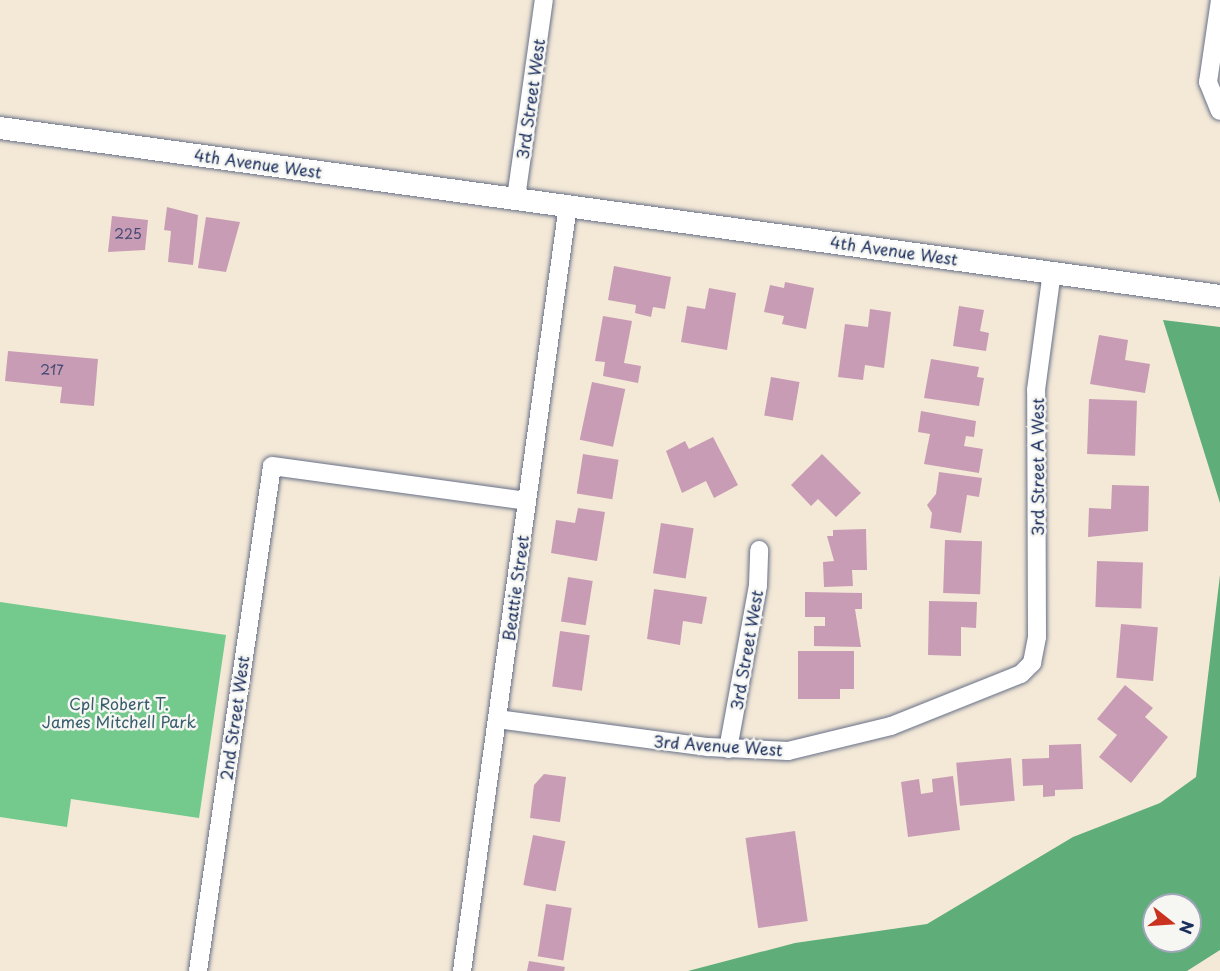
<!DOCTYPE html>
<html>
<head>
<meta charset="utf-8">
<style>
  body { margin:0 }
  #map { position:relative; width:1220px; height:971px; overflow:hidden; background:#f4e9d7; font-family:"Playpen Sans",sans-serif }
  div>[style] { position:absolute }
  .green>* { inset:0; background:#74c98d }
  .forest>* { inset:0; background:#5fad78 }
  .building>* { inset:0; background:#c89cb5; transform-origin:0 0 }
  .roads { filter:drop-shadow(0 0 2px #677088) drop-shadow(0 0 2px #677088) }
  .minor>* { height:18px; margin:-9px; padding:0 9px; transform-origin:9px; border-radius:9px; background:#fff }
  .tertiary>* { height:22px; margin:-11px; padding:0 11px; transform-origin:11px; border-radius:11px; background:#fff }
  span { translate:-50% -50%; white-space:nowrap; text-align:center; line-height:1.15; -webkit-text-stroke:5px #f6f6f2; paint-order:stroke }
  .number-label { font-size:14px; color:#464a74 }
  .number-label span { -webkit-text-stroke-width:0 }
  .street-label { font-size:16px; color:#1b2f5e }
  .park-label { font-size:16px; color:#365d6c }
  .north { position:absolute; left:1142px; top:893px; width:60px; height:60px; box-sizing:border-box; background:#f6f6f2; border:2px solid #9ea6b7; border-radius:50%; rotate:107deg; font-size:16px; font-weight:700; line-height:24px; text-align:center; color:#1b2f5e }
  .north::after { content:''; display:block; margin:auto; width:21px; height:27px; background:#c8321e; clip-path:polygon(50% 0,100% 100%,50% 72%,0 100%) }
</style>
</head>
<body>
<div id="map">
  <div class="green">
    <i style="clip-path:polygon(0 602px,226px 635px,199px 818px,71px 799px,67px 827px,0 817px)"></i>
  </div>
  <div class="forest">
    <i style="clip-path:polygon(1163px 320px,1220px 327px,1220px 503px)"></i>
    <i style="clip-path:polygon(evenodd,1220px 575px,1220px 950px,1187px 971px,688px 971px,795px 943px,927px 924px,1073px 837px,1160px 803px,1196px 777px,1220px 575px,1154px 905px,1190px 905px,1190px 941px,1154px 941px,1154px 905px)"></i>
  </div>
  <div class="building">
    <i style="clip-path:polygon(167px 207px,198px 215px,193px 265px,168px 262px,171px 231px,164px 230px)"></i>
    <i style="clip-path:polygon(112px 216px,148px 220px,145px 250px,108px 252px)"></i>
    <i style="clip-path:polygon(206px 217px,240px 222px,226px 272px,198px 268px)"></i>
    <i style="clip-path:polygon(614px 266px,671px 277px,665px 309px,653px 307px,651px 317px,635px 313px,636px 305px,608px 300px)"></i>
    <i style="clip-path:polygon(785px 282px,814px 288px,806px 329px,782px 324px,784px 316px,764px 312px,770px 285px,784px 288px)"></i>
    <i style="clip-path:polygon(709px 288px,736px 293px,727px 350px,681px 342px,687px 306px,705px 309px)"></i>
    <i style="clip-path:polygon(959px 306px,984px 310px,980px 331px,989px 333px,986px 351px,953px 346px)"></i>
    <i style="clip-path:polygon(870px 309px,891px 312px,884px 368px,865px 365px,863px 380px,838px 377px,845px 324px,868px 327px)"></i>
    <i style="clip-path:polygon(603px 316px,632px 321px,624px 363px,641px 366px,638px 383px,603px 376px,605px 362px,595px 361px)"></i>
    <i style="clip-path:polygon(1099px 335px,1128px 340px,1125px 360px,1150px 364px,1145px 393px,1090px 384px)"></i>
    <i style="clip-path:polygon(8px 351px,98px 359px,94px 406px,60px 403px,62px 387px,5px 381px)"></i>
    <i style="clip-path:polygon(931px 359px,979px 367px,977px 377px,984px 378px,979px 406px,924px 398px)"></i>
    <i style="left:771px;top:377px;width:29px;height:39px;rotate:10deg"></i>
    <i style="left:592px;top:382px;width:34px;height:59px;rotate:12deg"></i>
    <i style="left:1089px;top:399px;width:48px;height:55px;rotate:2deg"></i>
    <i style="clip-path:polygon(921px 411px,976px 421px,974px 437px,966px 436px,964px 446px,983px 449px,979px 473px,924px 464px,930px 434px,918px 432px)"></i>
    <i style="clip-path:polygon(713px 437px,738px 485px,714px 498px,706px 481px,682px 493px,666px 451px,685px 441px,689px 449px)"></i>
    <i style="left:583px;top:454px;width:36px;height:40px;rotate:9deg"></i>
    <i style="clip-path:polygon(822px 454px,861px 493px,836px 517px,818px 499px,811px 506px,791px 485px)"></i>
    <i style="clip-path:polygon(939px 472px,982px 478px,979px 497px,967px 495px,961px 533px,930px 528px,932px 513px,927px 505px,936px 494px)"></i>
    <i style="clip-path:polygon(1112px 485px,1149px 486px,1148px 531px,1088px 537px,1089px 508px,1111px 509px)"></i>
    <i style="clip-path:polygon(578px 508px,605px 512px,597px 561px,551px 553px,556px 520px,575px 523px)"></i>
    <i style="left:661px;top:523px;width:33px;height:51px;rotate:9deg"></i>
    <i style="clip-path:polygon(866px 529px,867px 570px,852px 570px,853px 586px,824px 587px,823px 562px,834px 561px,827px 536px,833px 536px,833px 530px)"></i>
    <i style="left:945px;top:540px;width:37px;height:53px;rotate:2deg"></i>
    <i style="left:1097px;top:561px;width:46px;height:46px;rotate:2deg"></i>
    <i style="left:568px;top:577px;width:25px;height:45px;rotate:9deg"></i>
    <i style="clip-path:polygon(654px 589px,707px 597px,702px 624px,683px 621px,680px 645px,647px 639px)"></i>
    <i style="clip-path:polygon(805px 592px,862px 593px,862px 609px,855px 609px,861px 647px,814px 646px,814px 626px,825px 626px,825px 617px,805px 617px)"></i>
    <i style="clip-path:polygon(929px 601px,977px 602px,976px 628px,961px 627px,961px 656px,928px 655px)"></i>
    <i style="left:1121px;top:624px;width:37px;height:54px;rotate:5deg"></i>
    <i style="left:560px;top:631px;width:30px;height:56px;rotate:8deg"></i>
    <i style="clip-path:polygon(798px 651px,854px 651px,854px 689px,840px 689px,840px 699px,798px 699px)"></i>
    <i style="clip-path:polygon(1125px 685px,1153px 708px,1145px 717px,1168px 737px,1131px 783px,1099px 757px,1117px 735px,1097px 719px)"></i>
    <i style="clip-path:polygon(1081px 744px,1083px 789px,1055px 790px,1055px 796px,1043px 797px,1043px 785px,1023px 786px,1022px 759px,1049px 758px,1049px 745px)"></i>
    <i style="left:1011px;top:758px;width:43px;height:55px;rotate:85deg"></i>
    <i style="clip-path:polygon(544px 774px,566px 777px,560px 822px,530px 818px,534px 785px)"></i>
    <i style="clip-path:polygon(953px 776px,960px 830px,908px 837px,901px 782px,919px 779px,921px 794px,933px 792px,932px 779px)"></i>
    <i style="left:795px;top:831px;width:91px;height:50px;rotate:82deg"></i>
    <i style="left:533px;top:835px;width:33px;height:51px;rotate:11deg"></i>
    <i style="left:546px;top:904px;width:26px;height:53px;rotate:9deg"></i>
    <i style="clip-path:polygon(529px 961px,565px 967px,564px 971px,527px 971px)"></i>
  </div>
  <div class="roads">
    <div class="minor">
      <i style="left:1220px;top:0;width:83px;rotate:98.3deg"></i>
      <i style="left:1208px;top:82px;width:31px;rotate:68deg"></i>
      <i style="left:516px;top:198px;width:200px;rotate:-82deg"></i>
      <i style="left:497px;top:719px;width:213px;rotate:7.6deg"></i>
      <i style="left:708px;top:747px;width:80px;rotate:2.9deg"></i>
      <i style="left:788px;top:751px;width:106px;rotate:-13.6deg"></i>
      <i style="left:891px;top:726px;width:140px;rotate:-21.8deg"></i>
      <i style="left:1021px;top:674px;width:16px;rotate:-45deg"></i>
      <i style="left:1032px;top:663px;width:26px;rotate:-79deg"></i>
      <i style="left:1037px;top:637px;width:247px;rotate:-90.2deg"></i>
      <i style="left:1036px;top:390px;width:119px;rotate:-82.3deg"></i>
      <i style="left:728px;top:749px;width:167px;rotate:-79.6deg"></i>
      <i style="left:758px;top:585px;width:35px;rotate:-88deg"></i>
      <i style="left:198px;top:971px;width:510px;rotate:-81.66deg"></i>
      <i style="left:272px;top:466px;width:257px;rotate:7.8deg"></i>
      <i style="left:462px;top:971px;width:773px;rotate:-82.12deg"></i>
    </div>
    <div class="tertiary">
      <i style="left:0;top:128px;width:1232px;rotate:7.84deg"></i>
    </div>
  </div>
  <div class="number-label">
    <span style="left:128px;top:234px">225</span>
    <span style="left:52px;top:370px">217</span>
  </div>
  <div class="street-label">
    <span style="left:530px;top:99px;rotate:-82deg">3rd Street West</span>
    <span style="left:258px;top:163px;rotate:8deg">4th Avenue West</span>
    <span style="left:894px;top:250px;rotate:8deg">4th Avenue West</span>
    <span style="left:1037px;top:467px;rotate:-90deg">3rd Street A West</span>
    <span style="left:515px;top:588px;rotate:-82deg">Beattie Street</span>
    <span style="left:746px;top:650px;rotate:-80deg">3rd Street West</span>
    <span style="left:234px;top:718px;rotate:-82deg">2nd Street West</span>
    <span style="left:718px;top:745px;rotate:4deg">3rd Avenue West</span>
  </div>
  <div class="park-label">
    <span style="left:119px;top:712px">Cpl Robert T.<br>James Mitchell Park</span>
  </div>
  <div class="north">N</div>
</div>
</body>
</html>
